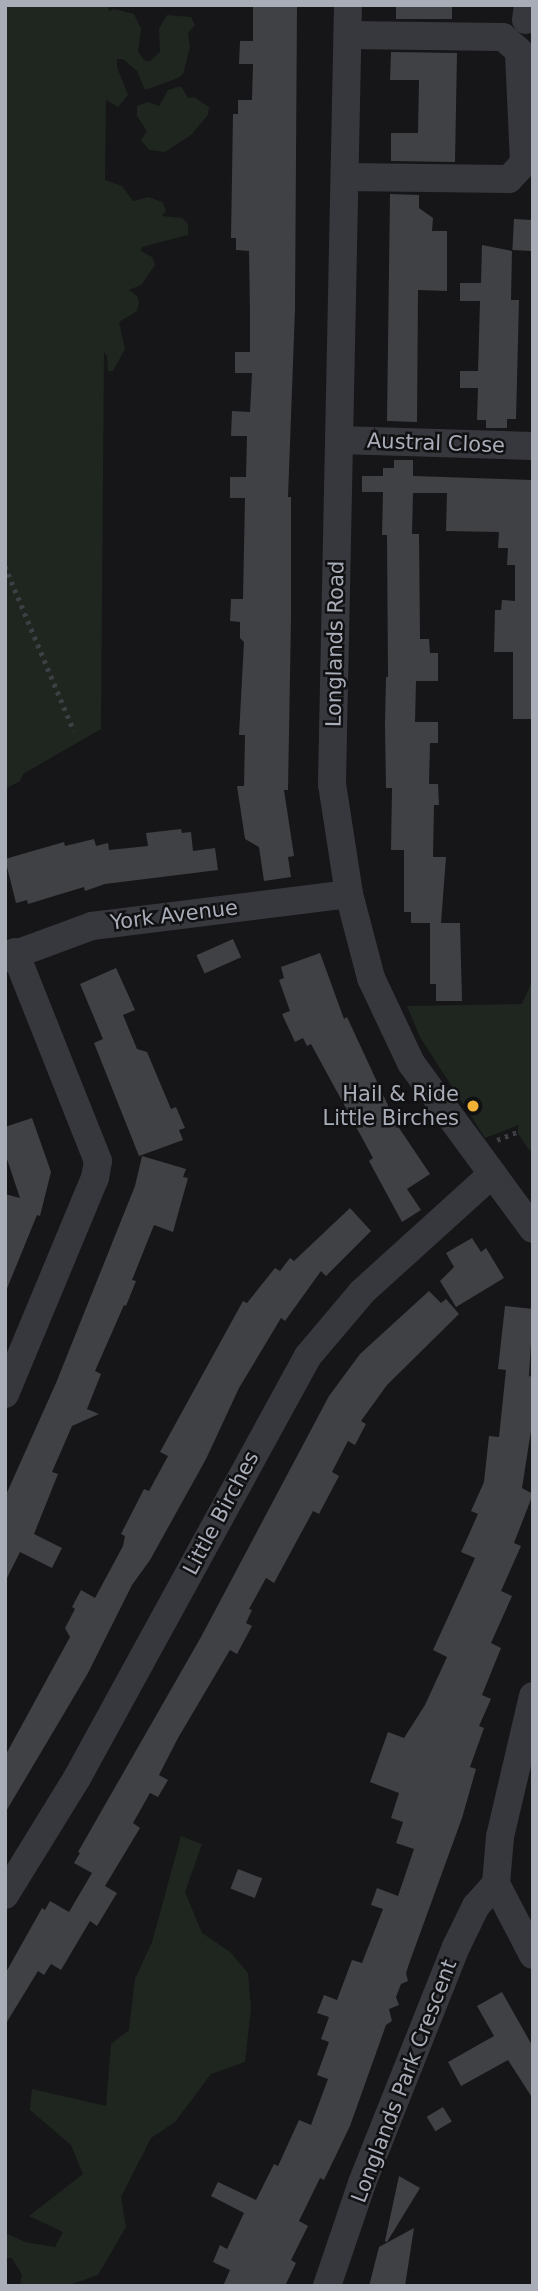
<!DOCTYPE html>
<html>
<head>
<meta charset="utf-8">
<style>
  body { margin:0 }
  #map { position:relative; width:538px; height:2291px; overflow:hidden; background:#161618; font-family:"DejaVu Sans",sans-serif }
  div>[style] { position:absolute }
  .green>* { inset:0; background:#1e261f }
  .building>* { inset:0; background:#404145; transform-origin:0 0 }
  .path>* { height:4.5px; margin-top:-2.25px; transform-origin:0; background:repeating-linear-gradient(90deg,#3d3f44 0 3.5px,transparent 0 8.5px) }
  .minor>* { height:28px; margin:-14px; padding:0 14px; transform-origin:14px; border-radius:14px; background:#37383d }
  .dots>* { width:19px; height:19px; translate:-50% -50%; box-sizing:border-box; border:4px solid #111113; border-radius:50% }
  span { translate:-50% -50%; white-space:nowrap; text-align:center; line-height:1.15; -webkit-text-stroke:5px #111113; paint-order:stroke }
  .street-label { font-size:21px; color:#a8adb8 }
  .poi-label { font-size:21px; color:#a8adb8 }
  .right { translate:-100% -50%; text-align:right }
  .frame { position:absolute; inset:0; border:7px solid #a8adb8; pointer-events:none }
</style>
</head>
<body>
<div id="map">
  <div class="green">
    <i style="clip-path:polygon(5px 5px,108px 5px,109px 11px,114px 9px,134px 14px,141px 29px,138px 52px,145px 61px,150px 61px,160px 52px,159px 29px,167px 15px,191px 17px,195px 25px,188px 33px,190px 47px,183px 74px,178px 78px,145px 90px,137px 71px,123px 59px,117px 59px,117px 67px,128px 95px,118px 107px,106px 100px,105px 180px,122px 186px,133px 201px,149px 197px,162px 202px,166px 210px,162px 216px,182px 218px,188px 224px,188px 235px,142px 247px,141px 251px,152px 257px,155px 265px,141px 285px,129px 290px,137px 296px,139px 303px,137px 311px,119px 322px,125px 349px,113px 371px,108px 371px,107px 356px,104px 352px,101px 729px,23px 774px,20px 781px,5px 789px)"></i>
    <i style="clip-path:polygon(181px 86px,188px 98px,194px 97px,209px 107px,208px 115px,191px 135px,165px 152px,149px 150px,141px 140px,147px 131px,137px 116px,137px 106px,148px 102px,159px 106px,168px 90px)"></i>
    <i style="clip-path:polygon(533px 979px,533px 1150px,529px 1150px,517px 1132px,519px 1125px,485px 1138px,420px 1037px,407px 1006px,522px 1004px)"></i>
    <i style="clip-path:polygon(181px 1836px,202px 1844px,185px 1892px,202px 1933px,230px 1952px,248px 1973px,251px 2008px,245px 2062px,211px 2074px,175px 2122px,151px 2138px,121px 2197px,126px 2227px,98px 2275px,66px 2286px,20px 2286px,22px 2275px,12px 2258px,5px 2258px,5px 2233px,25px 2242px,55px 2247px,63px 2232px,29px 2216px,83px 2174px,71px 2145px,30px 2110px,32px 2089px,106px 2106px,111px 2044px,129px 2030px,135px 1979px,152px 1942px)"></i>
  </div>
  <div class="building">
    <i style="clip-path:polygon(253px 5px,297px 5px,295px 309px,288px 497px,291px 497px,291px 618px,288px 790px,284px 790px,294px 856px,288px 857px,291px 877px,264px 881px,259px 847px,245px 839px,237px 786px,244px 786px,245px 735px,239px 735px,244px 642px,240px 638px,240px 622px,230px 621px,231px 599px,243px 599px,245px 498px,230px 498px,230px 477px,246px 477px,247px 436px,231px 436px,232px 411px,250px 412px,252px 373px,235px 373px,235px 352px,250px 352px,250px 313px,249px 251px,236px 250px,236px 238px,231px 238px,233px 114px,238px 114px,238px 100px,252px 100px,253px 64px,239px 64px,240px 41px,253px 41px)"></i>
    <i style="left:396px;top:5px;width:56px;height:14px"></i>
    <i style="clip-path:polygon(391px 52px,457px 53px,455px 162px,391px 161px,391px 133px,418px 133px,419px 80px,390px 80px)"></i>
    <i style="clip-path:polygon(390px 194px,419px 195px,419px 208px,433px 218px,432px 231px,447px 231px,447px 291px,418px 290px,417px 422px,387px 421px)"></i>
    <i style="left:514px;top:219px;width:19px;height:31px;rotate:3deg"></i>
    <i style="clip-path:polygon(482px 245px,512px 251px,511px 300px,519px 300px,516px 419px,507px 419px,507px 428px,486px 428px,486px 420px,477px 420px,478px 388px,460px 388px,460px 371px,478px 371px,480px 301px,460px 301px,460px 283px,481px 283px)"></i>
    <i style="clip-path:polygon(394px 460px,413px 460px,413px 476px,533px 480px,533px 719px,513px 719px,513px 652px,494px 652px,495px 610px,501px 610px,502px 600px,515px 601px,515px 565px,507px 565px,508px 548px,498px 548px,499px 532px,446px 531px,447px 493px,413px 493px,412px 534px,419px 534px,420px 639px,429px 639px,430px 653px,438px 653px,438px 681px,416px 681px,415px 722px,438px 722px,438px 743px,430px 743px,429px 784px,438px 784px,439px 805px,434px 805px,433px 857px,446px 857px,441px 923px,460px 923px,462px 1001px,436px 1001px,436px 984px,430px 984px,430px 923px,411px 923px,411px 912px,404px 912px,404px 850px,391px 850px,392px 788px,386px 788px,385px 725px,386px 677px,388px 677px,387px 535px,382px 535px,383px 492px,362px 492px,362px 476px,383px 476px,383px 468px,394px 468px)"></i>
    <i style="clip-path:polygon(181px 829px,182px 833px,191px 832px,193px 851px,215px 848px,218px 870px,105px 884px,85px 891px,84px 887px,28px 904px,27px 900px,16px 903px,5px 859px,64px 842px,65px 846px,94px 839px,96px 846px,108px 843px,109px 850px,148px 846px,146px 833px)"></i>
    <i style="left:233px;top:939px;width:20px;height:40px;rotate:66deg"></i>
    <i style="clip-path:polygon(320px 953px,344px 1019px,347px 1017px,397px 1125px,430px 1174px,407px 1189px,421px 1210px,402px 1222px,369px 1161px,373px 1158px,311px 1044px,307px 1046px,303px 1038px,295px 1042px,282px 1014px,290px 1011px,279px 980px,284px 978px,281px 967px)"></i>
    <i style="clip-path:polygon(116px 968px,135px 1010px,123px 1015px,137px 1049px,147px 1052px,171px 1109px,176px 1107px,185px 1128px,179px 1130px,183px 1140px,139px 1156px,94px 1043px,103px 1039px,80px 984px)"></i>
    <i style="clip-path:polygon(32px 1118px,51px 1172px,40px 1216px,37px 1215px,6px 1291px,5px 1194px,20px 1198px,5px 1153px,5px 1127px)"></i>
    <i style="clip-path:polygon(142px 1156px,186px 1169px,183px 1177px,188px 1178px,173px 1232px,154px 1225px,132px 1280px,136px 1281px,126px 1306px,124px 1305px,95px 1371px,101px 1374px,87px 1409px,99px 1414px,72px 1426px,52px 1472px,58px 1474px,34px 1534px,62px 1548px,52px 1568px,20px 1552px,5px 1582px,5px 1497px,56px 1383px,135px 1186px)"></i>
    <i style="clip-path:polygon(350px 1208px,371px 1231px,326px 1276px,321px 1271px,285px 1321px,281px 1318px,239px 1388px,206px 1459px,150px 1560px,132px 1585px,88px 1673px,5px 1813px,5px 1756px,70px 1637px,65px 1628px,75px 1609px,72px 1607px,81px 1590px,95px 1598px,123px 1546px,125px 1536px,121px 1534px,144px 1489px,149px 1491px,168px 1456px,160px 1452px,243px 1301px,247px 1303px,275px 1268px,280px 1271px,290px 1258px,294px 1261px)"></i>
    <i style="clip-path:polygon(472px 1238px,481px 1252px,486px 1248px,504px 1278px,456px 1307px,440px 1281px,454px 1267px,446px 1253px)"></i>
    <i style="clip-path:polygon(429px 1291px,441px 1303px,446px 1299px,459px 1314px,387px 1385px,361px 1421px,366px 1424px,355px 1445px,348px 1441px,332px 1472px,339px 1476px,319px 1514px,313px 1511px,274px 1583px,266px 1578px,249px 1609px,252px 1610px,246px 1623px,252px 1626px,237px 1654px,230px 1650px,178px 1738px,159px 1775px,168px 1780px,158px 1797px,150px 1793px,133px 1823px,140px 1828px,105px 1886px,117px 1893px,97px 1926px,90px 1921px,61px 1970px,51px 1964px,44px 1975px,38px 1971px,5px 2025px,5px 1974px,42px 1908px,45px 1910px,50px 1901px,69px 1912px,92px 1873px,74px 1863px,80px 1853px,78px 1852px,201px 1637px,329px 1396px,360px 1354px)"></i>
    <i style="clip-path:polygon(505px 1306px,533px 1309px,529px 1376px,533px 1377px,533px 1418px,522px 1488px,533px 1494px,514px 1543px,521px 1546px,501px 1591px,512px 1596px,491px 1643px,501px 1648px,482px 1695px,491px 1699px,479px 1726px,484px 1728px,470px 1767px,476px 1769px,462px 1818px,410px 1961px,406px 1973px,408px 1981px,401px 1984px,396px 1997px,399px 2005px,389px 2009px,392px 2021px,386px 2025px,350px 2126px,324px 2180px,320px 2178px,299px 2221px,308px 2226px,291px 2260px,296px 2263px,285px 2286px,223px 2286px,230px 2270px,213px 2262px,220px 2245px,227px 2249px,244px 2213px,211px 2196px,218px 2182px,256px 2200px,274px 2164px,278px 2166px,299px 2120px,311px 2125px,328px 2079px,317px 2075px,329px 2042px,321px 2039px,329px 2017px,317px 2013px,324px 1995px,337px 2000px,352px 1960px,362px 1963px,383px 1909px,371px 1905px,377px 1888px,398px 1896px,414px 1849px,396px 1843px,403px 1822px,391px 1818px,399px 1793px,370px 1782px,388px 1732px,404px 1738px,425px 1705px,447px 1657px,433px 1650px,475px 1558px,461px 1552px,478px 1514px,471px 1511px,484px 1482px,489px 1436px,499px 1437px,506px 1370px,498px 1369px)"></i>
    <i style="left:238px;top:1869px;width:26px;height:21px;rotate:21deg"></i>
    <i style="clip-path:polygon(502px 1992px,533px 2047px,533px 2099px,508px 2060px,461px 2086px,448px 2062px,494px 2036px,477px 2006px)"></i>
    <i style="left:443px;top:2107px;width:17px;height:19px;rotate:59deg"></i>
    <i style="clip-path:polygon(399px 2176px,420px 2188px,387px 2242px,385px 2241px)"></i>
    <i style="clip-path:polygon(414px 2228px,405px 2286px,369px 2286px,379px 2247px)"></i>
  </div>
  <div class="path">
    <i style="left:5px;top:566px;width:179px;rotate:67.3deg"></i>
    <i style="left:497px;top:1140px;width:22px;rotate:-22deg"></i>
  </div>
  <div class="minor">
    <i style="left:348px;top:5px;width:779px;rotate:91.18deg"></i>
    <i style="left:332px;top:784px;width:111px;rotate:81.2deg"></i>
    <i style="left:349px;top:894px;width:87px;rotate:75.3deg"></i>
    <i style="left:371px;top:978px;width:94px;rotate:64.8deg"></i>
    <i style="left:411px;top:1063px;width:206px;rotate:53.7deg"></i>
    <i style="left:526px;top:20px;width:15px;rotate:-82deg"></i>
    <i style="left:345px;top:177px;width:164px;rotate:0.7deg"></i>
    <i style="left:509px;top:179px;width:22px;rotate:-47deg"></i>
    <i style="left:524px;top:163px;width:112px;rotate:-92.6deg"></i>
    <i style="left:519px;top:51px;width:21px;rotate:-139deg"></i>
    <i style="left:503px;top:37px;width:155px;rotate:-179.3deg"></i>
    <i style="left:340px;top:440px;width:193px;rotate:1.8deg"></i>
    <i style="left:5px;top:958px;width:93px;rotate:-20.2deg"></i>
    <i style="left:92px;top:926px;width:259px;rotate:-7.1deg"></i>
    <i style="left:5px;top:1394px;width:234px;rotate:-67.4deg"></i>
    <i style="left:95px;top:1178px;width:17px;rotate:-80deg"></i>
    <i style="left:98px;top:1161px;width:225px;rotate:-111.7deg"></i>
    <i style="left:533px;top:1696px;width:145px;rotate:103.2deg"></i>
    <i style="left:500px;top:1837px;width:47px;rotate:94.9deg"></i>
    <i style="left:496px;top:1884px;width:80px;rotate:62.5deg"></i>
    <i style="left:5px;top:1895px;width:137px;rotate:-58.4deg"></i>
    <i style="left:77px;top:1778px;width:481px;rotate:-61.3deg"></i>
    <i style="left:308px;top:1356px;width:84px;rotate:-49.8deg"></i>
    <i style="left:362px;top:1292px;width:176px;rotate:-42.2deg"></i>
    <i style="left:327px;top:2286px;width:109px;rotate:-71.2deg"></i>
    <i style="left:362px;top:2183px;width:254px;rotate:-68.3deg"></i>
    <i style="left:456px;top:1947px;width:46px;rotate:-64deg"></i>
    <i style="left:476px;top:1906px;width:30px;rotate:-48deg"></i>
  </div>
  <div class="dots">
    <i style="left:473px;top:1106px;background:#f2b134"></i>
  </div>
  <div class="street-label">
    <span style="left:436px;top:443px;rotate:2deg">Austral Close</span>
    <span style="left:335px;top:644px;rotate:-89deg">Longlands Road</span>
    <span style="left:174px;top:915px;rotate:-7deg">York Avenue</span>
    <span style="left:221px;top:1513px;rotate:-62deg">Little Birches</span>
    <span style="left:404px;top:2081px;rotate:-69deg">Longlands Park Crescent</span>
  </div>
  <div class="poi-label">
    <span class="right" style="left:459px;top:1106px">Hail &amp; Ride<br>Little Birches</span>
  </div>
  <div class="frame"></div>
</div>
</body>
</html>
